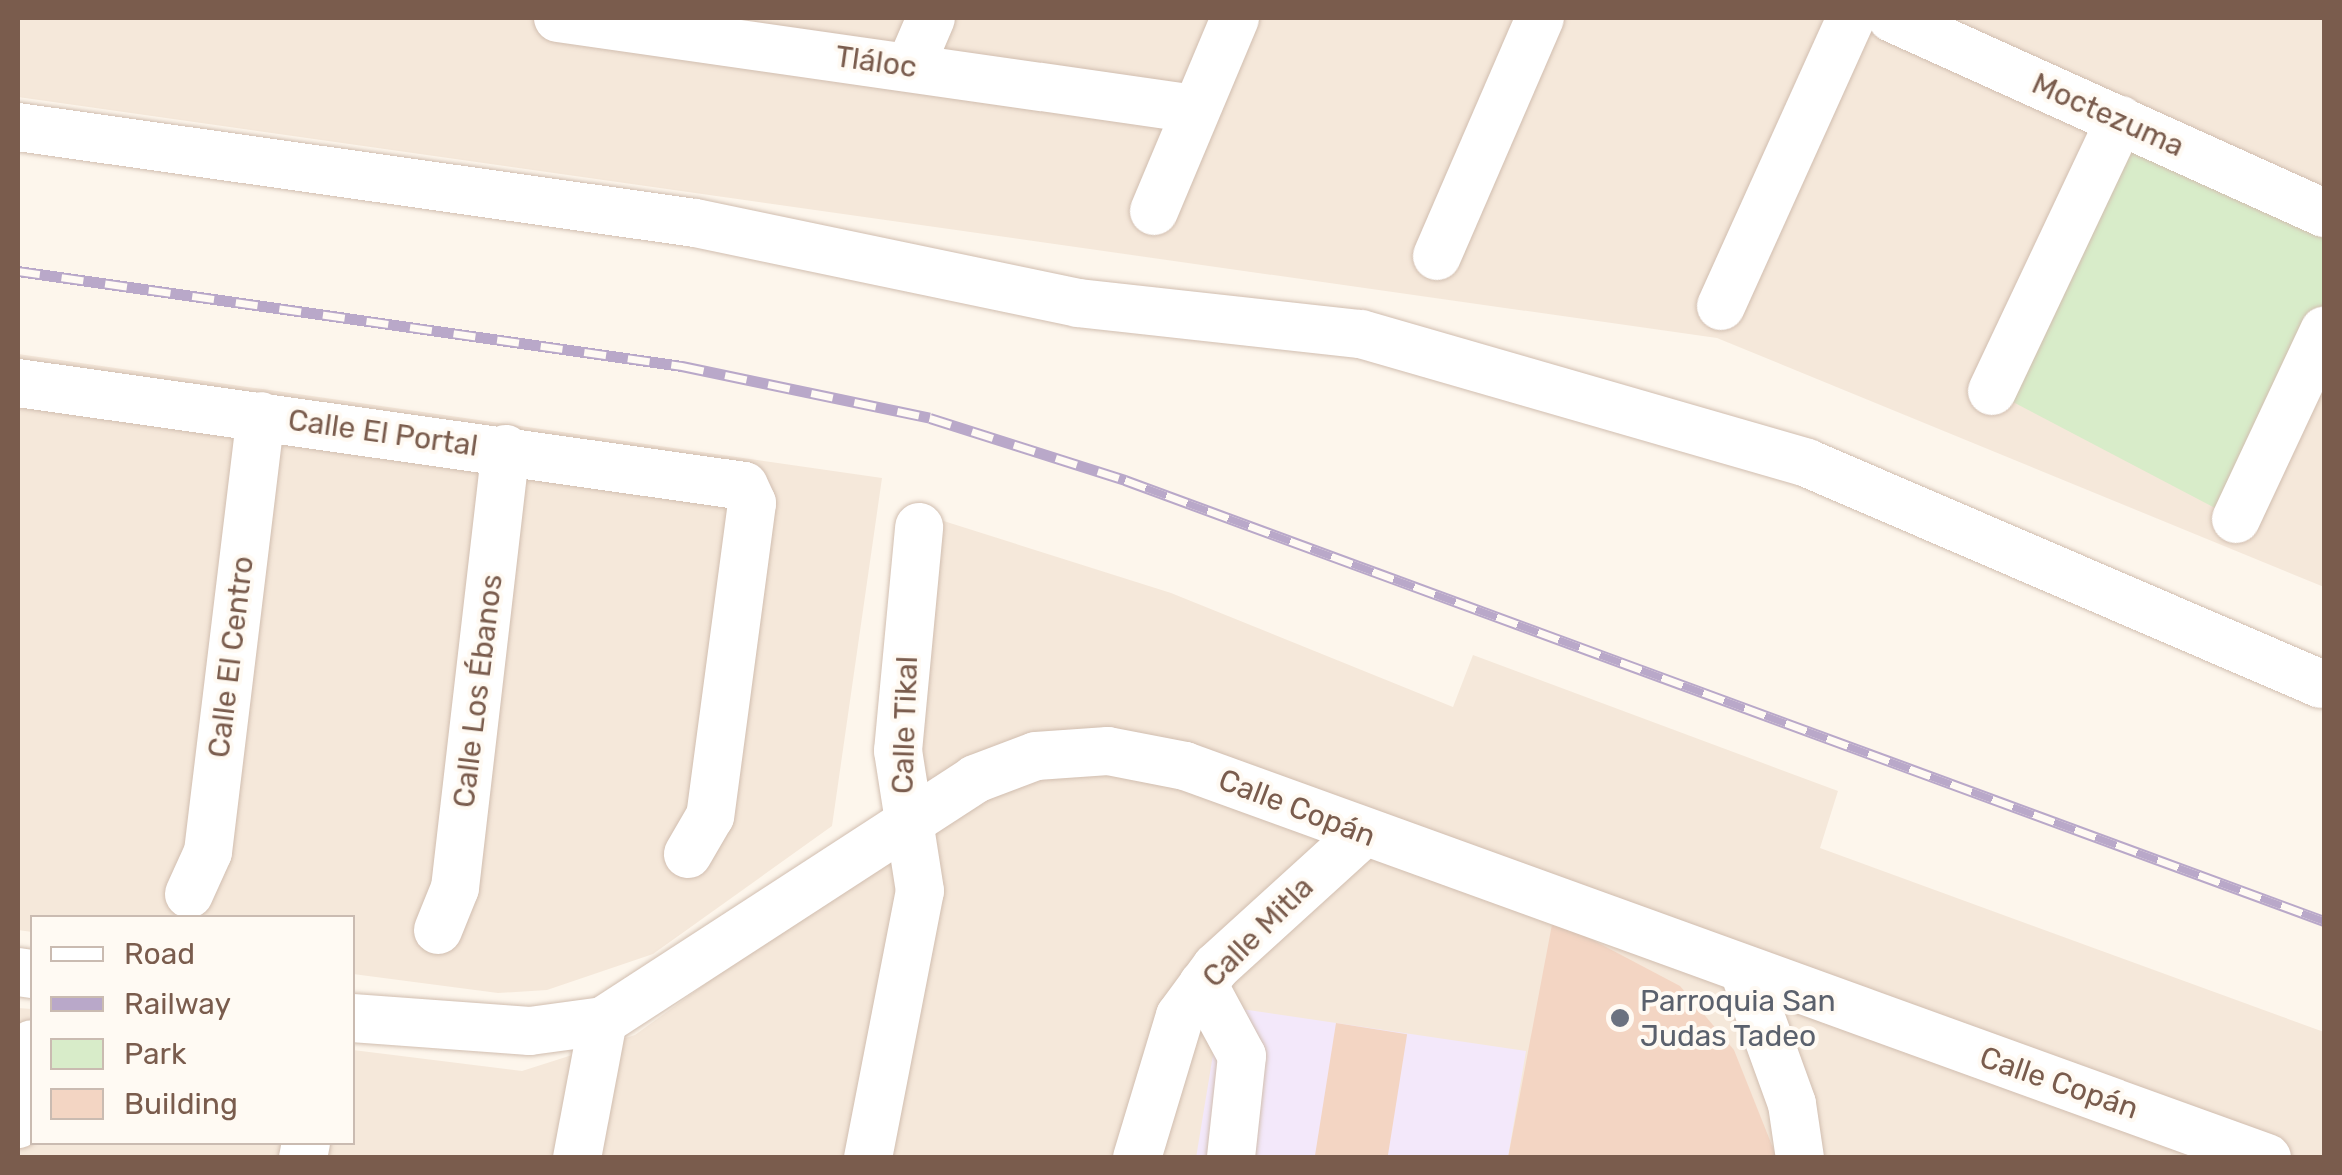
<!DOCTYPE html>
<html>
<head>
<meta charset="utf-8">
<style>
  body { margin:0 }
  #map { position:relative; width:2342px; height:1175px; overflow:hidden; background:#fdf6ec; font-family:Rubik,sans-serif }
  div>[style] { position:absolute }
  .residential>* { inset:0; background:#f5e8da }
  .education>* { inset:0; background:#f3e8fa }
  .green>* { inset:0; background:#d8ecc9 }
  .building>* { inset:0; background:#f3d5c3; transform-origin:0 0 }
  .roads { filter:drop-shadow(0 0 2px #d1beb0) drop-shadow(0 0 2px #d1beb0) }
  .minor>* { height:48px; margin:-24px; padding:0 24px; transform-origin:24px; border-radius:24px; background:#fff }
  .rail>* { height:11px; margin-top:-5.5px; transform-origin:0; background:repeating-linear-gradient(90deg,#fffaf3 0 22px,#b9a8c9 0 44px); box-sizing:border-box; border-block:2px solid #b9a8c9 }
  .dots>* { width:28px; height:28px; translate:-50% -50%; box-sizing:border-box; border:5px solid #fffaf3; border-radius:50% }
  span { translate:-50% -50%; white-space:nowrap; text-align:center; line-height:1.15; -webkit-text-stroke:8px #fffaf3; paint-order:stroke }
  .street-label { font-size:30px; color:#7a5c4d }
  .worship-label { font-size:30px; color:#5b616d }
  .left { translate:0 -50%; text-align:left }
  .frame { position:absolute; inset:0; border:20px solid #7a5c4d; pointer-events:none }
  .legend { position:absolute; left:30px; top:915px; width:325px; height:230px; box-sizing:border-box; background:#fffaf3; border:2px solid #cabbb1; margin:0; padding:12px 18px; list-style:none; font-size:30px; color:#7a5c4d }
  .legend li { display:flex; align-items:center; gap:20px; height:50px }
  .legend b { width:50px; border:2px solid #cabbb1 }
</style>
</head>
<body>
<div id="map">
  <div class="residential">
    <i style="clip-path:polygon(18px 18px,2324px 18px,2324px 587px,1717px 338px,18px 97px)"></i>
    <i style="clip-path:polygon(18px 354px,882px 478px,832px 826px,653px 954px,547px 990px,498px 993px,353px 974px,352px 918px,32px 918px,32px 932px,18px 930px)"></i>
    <i style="clip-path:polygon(931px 517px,1171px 593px,1453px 707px,1473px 655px,1838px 791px,1820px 848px,2324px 1032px,2324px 1157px,18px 1158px,18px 1008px,32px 1009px,32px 1142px,352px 1142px,353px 1050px,522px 1071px,635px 1035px,894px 847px)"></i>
  </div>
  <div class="education">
    <i style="clip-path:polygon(1221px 1006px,1526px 1051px,1508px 1157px,1196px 1158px)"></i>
  </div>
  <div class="green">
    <i style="clip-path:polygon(2115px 130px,2324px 215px,2324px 331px,2236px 519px,1992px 391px)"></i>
  </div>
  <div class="building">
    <i style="clip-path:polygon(1553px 919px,1680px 986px,1734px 1050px,1777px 1158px,1508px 1158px)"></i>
    <i style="left:1336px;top:1023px;width:72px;height:137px;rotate:9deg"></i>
  </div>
  <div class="roads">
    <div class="minor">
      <i style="left:558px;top:18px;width:643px;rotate:8.13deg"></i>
      <i style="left:1892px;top:18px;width:474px;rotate:24.3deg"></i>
      <i style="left:910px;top:67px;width:53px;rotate:-66.8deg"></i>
      <i style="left:18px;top:127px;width:684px;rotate:8.07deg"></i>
      <i style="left:695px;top:223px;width:391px;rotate:11.8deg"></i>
      <i style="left:1078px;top:303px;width:285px;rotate:6.3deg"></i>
      <i style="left:1361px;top:334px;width:464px;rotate:16.1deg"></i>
      <i style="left:1807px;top:463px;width:559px;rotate:23.27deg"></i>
      <i style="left:1154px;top:211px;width:209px;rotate:-67.2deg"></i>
      <i style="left:1437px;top:256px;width:259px;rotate:-66.6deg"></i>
      <i style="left:1721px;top:306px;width:316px;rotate:-65.7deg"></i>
      <i style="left:18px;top:383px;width:733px;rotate:8.07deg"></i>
      <i style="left:744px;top:486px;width:19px;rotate:65deg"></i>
      <i style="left:752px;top:503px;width:316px;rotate:97.6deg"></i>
      <i style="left:710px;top:816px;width:44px;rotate:120.1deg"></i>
      <i style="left:1992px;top:391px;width:300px;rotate:-64.7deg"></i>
      <i style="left:2236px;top:519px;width:208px;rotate:-64.9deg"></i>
      <i style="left:189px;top:894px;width:46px;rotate:-65.7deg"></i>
      <i style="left:208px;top:852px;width:439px;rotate:-83.1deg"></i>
      <i style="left:438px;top:930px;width:45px;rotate:-68deg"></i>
      <i style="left:455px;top:888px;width:442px;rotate:-83.4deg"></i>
      <i style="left:18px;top:972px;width:14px;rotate:8deg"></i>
      <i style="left:1745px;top:974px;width:138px;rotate:70.1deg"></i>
      <i style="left:1792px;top:1104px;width:55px;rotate:81.6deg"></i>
      <i style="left:1203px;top:984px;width:82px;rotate:61.6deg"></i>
      <i style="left:1242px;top:1056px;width:103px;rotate:96.2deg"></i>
      <i style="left:352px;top:1018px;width:178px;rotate:4.2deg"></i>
      <i style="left:530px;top:1031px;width:74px;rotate:-7.8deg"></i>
      <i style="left:603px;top:1021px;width:444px;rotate:-33deg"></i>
      <i style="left:975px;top:779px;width:65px;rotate:-20.7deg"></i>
      <i style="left:1036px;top:756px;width:72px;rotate:-4deg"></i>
      <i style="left:1108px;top:751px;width:78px;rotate:11deg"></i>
      <i style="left:1185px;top:766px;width:1151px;rotate:19.92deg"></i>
      <i style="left:18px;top:1124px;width:81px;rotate:-80.1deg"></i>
      <i style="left:303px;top:1158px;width:16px;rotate:-79deg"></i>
      <i style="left:577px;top:1158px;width:139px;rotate:-79.3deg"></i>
      <i style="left:868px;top:1158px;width:272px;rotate:-79deg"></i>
      <i style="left:920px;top:891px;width:142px;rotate:-98.9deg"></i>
      <i style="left:898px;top:751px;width:225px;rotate:-84.6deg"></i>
      <i style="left:1137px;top:1158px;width:148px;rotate:-73.2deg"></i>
      <i style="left:1180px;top:1016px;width:61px;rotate:-53.7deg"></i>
      <i style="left:1216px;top:967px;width:197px;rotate:-42.3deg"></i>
    </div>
  </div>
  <div class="rail">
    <i style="left:18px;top:271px;width:671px;rotate:8.14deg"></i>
    <i style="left:682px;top:366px;width:253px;rotate:11.8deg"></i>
    <i style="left:930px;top:418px;width:205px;rotate:17.6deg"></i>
    <i style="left:1125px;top:480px;width:1278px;rotate:20.19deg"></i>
  </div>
  <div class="dots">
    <i style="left:1620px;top:1018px;background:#6b7280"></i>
  </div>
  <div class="street-label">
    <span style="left:876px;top:62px;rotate:8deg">Tláloc</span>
    <span style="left:2108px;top:115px;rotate:24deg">Moctezuma</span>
    <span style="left:383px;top:433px;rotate:8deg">Calle El Portal</span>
    <span style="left:231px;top:657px;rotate:-83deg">Calle El Centro</span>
    <span style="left:478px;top:691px;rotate:-83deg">Calle Los Ébanos</span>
    <span style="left:905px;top:725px;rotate:-88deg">Calle Tikal</span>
    <span style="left:1297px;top:808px;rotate:21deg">Calle Copán</span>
    <span style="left:1258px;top:932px;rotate:-45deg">Calle Mitla</span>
    <span style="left:2059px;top:1083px;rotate:19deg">Calle Copán</span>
  </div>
  <div class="worship-label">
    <span class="left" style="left:1640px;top:1018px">Parroquia San<br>Judas Tadeo</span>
  </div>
  <div class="frame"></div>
  <ul class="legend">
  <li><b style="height:12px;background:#fff"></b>Road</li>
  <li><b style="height:12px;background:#b9a8c9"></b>Railway</li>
  <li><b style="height:28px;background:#d8ecc9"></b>Park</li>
  <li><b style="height:28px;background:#f3d5c3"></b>Building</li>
  </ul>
</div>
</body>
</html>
